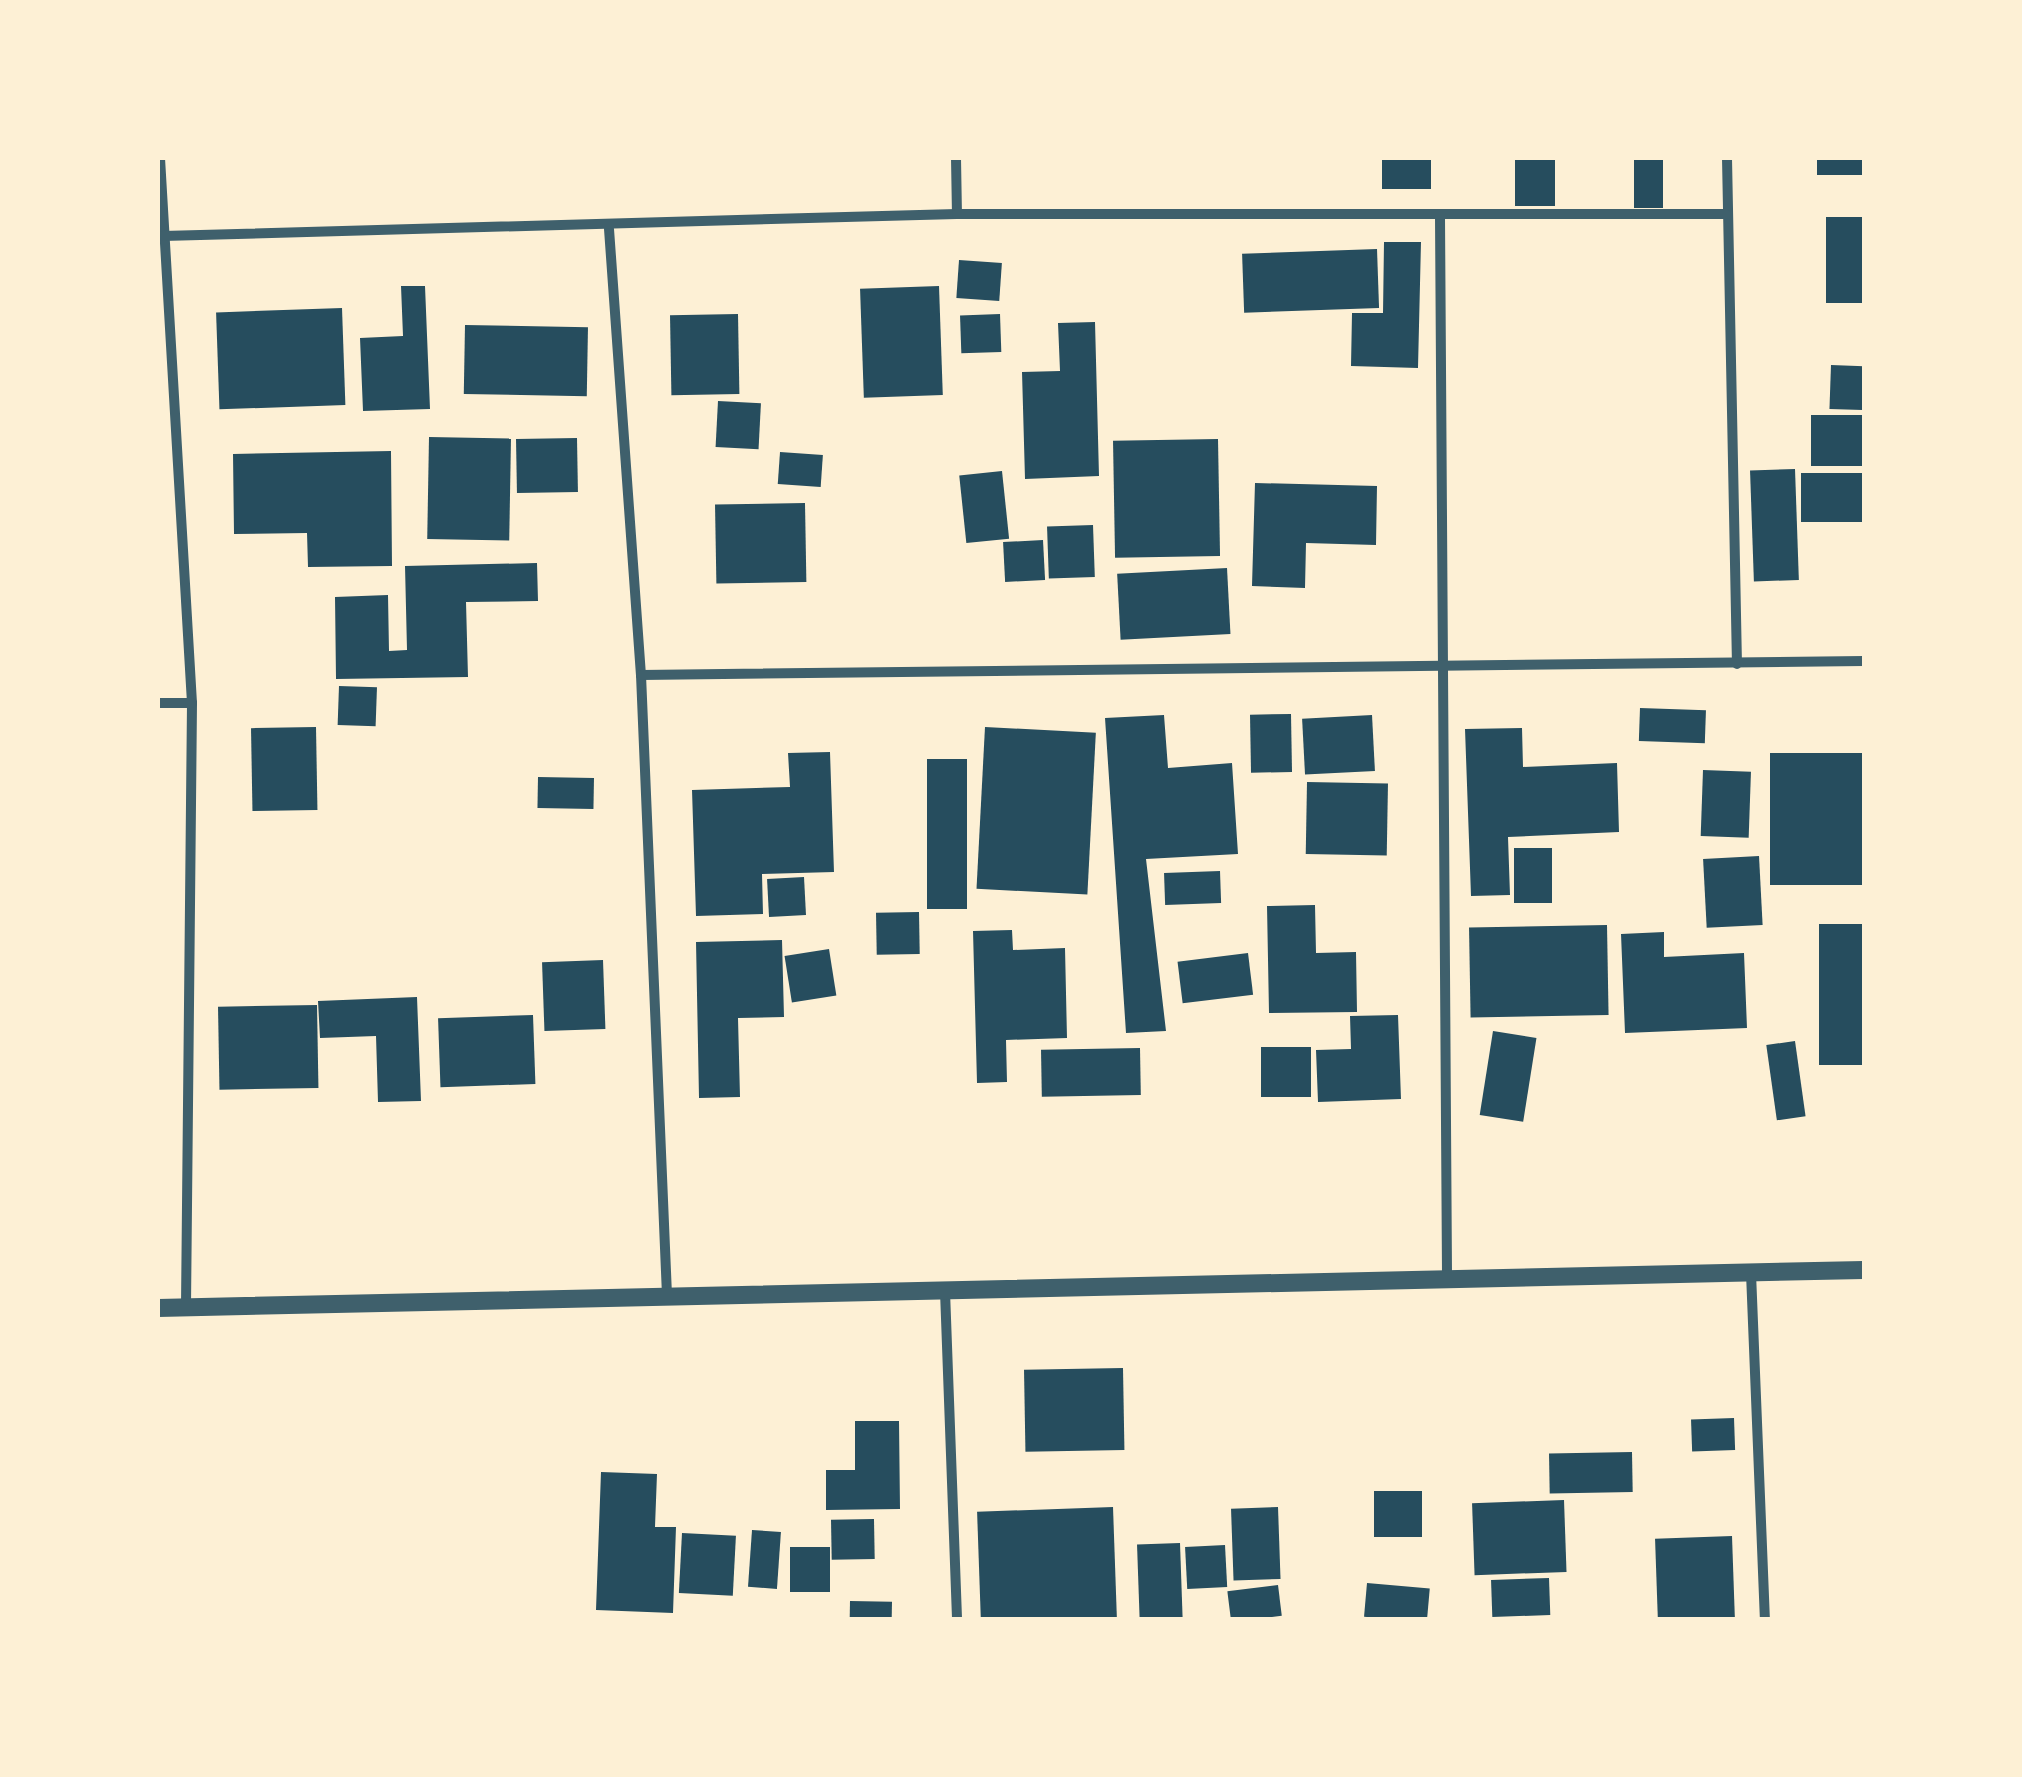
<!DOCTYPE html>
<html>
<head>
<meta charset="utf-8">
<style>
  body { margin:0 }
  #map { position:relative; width:2022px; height:1777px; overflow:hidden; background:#fdf0d5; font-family:"Archivo Narrow",sans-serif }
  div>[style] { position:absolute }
  .building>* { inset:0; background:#264d5e; transform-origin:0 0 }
  .minor>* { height:10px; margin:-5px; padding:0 5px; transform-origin:5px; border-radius:5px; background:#3f606c }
  .tertiary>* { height:18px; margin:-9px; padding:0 9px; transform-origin:9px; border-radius:9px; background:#3f606c }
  span { translate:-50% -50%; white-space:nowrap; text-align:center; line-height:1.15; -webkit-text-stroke:10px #fdf0d5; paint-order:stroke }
  .frame { position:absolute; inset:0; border:160px solid #fdf0d5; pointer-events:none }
</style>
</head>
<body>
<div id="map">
  <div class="building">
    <i style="left:1382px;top:158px;width:49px;height:31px"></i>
    <i style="left:1515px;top:158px;width:40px;height:48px"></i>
    <i style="left:1634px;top:158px;width:29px;height:50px"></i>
    <i style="left:1817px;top:158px;width:47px;height:17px"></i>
    <i style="left:1826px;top:217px;width:38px;height:86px"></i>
    <i style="clip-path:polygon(1384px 242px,1421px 242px,1418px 368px,1351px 366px,1352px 313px,1383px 313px)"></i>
    <i style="left:1377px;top:249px;width:59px;height:135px;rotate:88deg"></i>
    <i style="left:959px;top:260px;width:43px;height:38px;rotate:4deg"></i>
    <i style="clip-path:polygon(401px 286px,425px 286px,430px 409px,363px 411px,360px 338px,403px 336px)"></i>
    <i style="left:939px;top:286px;width:109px;height:79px;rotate:88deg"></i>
    <i style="left:342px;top:308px;width:97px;height:126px;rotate:88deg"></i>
    <i style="left:738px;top:314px;width:80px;height:68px;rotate:89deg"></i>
    <i style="left:1000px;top:314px;width:38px;height:40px;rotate:88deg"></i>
    <i style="clip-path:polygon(1095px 322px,1099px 476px,1025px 479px,1022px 372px,1060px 371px,1058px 323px)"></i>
    <i style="left:465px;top:325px;width:123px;height:69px;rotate:1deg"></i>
    <i style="left:1831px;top:365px;width:33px;height:44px;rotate:2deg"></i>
    <i style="left:718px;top:401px;width:43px;height:46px;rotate:3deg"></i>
    <i style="left:1864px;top:415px;width:51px;height:53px;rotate:90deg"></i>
    <i style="left:429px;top:437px;width:82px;height:102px;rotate:1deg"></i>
    <i style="left:577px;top:438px;width:54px;height:61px;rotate:89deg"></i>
    <i style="left:1218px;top:439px;width:117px;height:105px;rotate:89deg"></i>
    <i style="clip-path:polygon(391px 451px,392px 566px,308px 567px,307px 533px,234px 534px,233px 454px)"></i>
    <i style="left:780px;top:452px;width:43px;height:32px;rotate:4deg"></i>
    <i style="left:1795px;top:469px;width:111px;height:45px;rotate:88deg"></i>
    <i style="left:1002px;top:471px;width:68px;height:43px;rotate:84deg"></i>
    <i style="left:1864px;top:473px;width:49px;height:63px;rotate:90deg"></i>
    <i style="clip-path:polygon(1255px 483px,1377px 486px,1376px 545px,1306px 543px,1305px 588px,1252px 586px)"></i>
    <i style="left:805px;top:503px;width:79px;height:90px;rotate:89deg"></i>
    <i style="left:1093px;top:525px;width:52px;height:46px;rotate:88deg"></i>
    <i style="left:1043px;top:540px;width:40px;height:40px;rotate:87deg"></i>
    <i style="clip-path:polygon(537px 563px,538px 601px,466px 602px,468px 677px,336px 679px,335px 597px,388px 595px,389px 651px,407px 650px,405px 566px)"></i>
    <i style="left:1227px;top:568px;width:66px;height:110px;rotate:87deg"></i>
    <i style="left:339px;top:686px;width:38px;height:39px;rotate:2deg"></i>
    <i style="left:1640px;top:708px;width:66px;height:33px;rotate:2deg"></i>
    <i style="left:1291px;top:714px;width:58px;height:41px;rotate:89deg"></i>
    <i style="clip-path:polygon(1164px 715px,1168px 768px,1232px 763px,1238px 854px,1146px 859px,1166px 1031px,1126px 1033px,1105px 718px)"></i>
    <i style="left:1372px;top:715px;width:56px;height:70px;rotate:87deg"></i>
    <i style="left:316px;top:727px;width:83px;height:65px;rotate:89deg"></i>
    <i style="left:985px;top:727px;width:111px;height:162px;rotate:3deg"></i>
    <i style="clip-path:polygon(1522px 728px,1523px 767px,1617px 763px,1619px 832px,1508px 837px,1510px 895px,1471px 896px,1465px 729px)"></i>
    <i style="clip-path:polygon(830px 752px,834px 872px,762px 874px,763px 914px,696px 916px,692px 790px,790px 787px,788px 753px)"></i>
    <i style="left:1864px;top:753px;width:132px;height:94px;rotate:90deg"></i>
    <i style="left:927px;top:759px;width:40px;height:150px"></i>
    <i style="left:1703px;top:770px;width:48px;height:66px;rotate:2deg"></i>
    <i style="left:538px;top:777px;width:56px;height:31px;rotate:1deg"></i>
    <i style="left:1307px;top:782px;width:81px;height:72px;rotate:1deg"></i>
    <i style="left:1514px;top:848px;width:38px;height:55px"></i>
    <i style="left:1759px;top:856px;width:69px;height:56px;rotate:87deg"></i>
    <i style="left:1220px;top:871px;width:32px;height:56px;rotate:88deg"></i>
    <i style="left:804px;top:877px;width:38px;height:37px;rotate:87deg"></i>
    <i style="clip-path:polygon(1315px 905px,1316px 953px,1356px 952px,1357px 1012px,1269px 1013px,1267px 906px)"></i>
    <i style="left:919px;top:912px;width:42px;height:43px;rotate:89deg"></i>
    <i style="left:1864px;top:924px;width:141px;height:45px;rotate:90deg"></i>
    <i style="left:1607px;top:925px;width:90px;height:138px;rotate:89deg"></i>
    <i style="clip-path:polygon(1012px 930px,1013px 950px,1065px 948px,1067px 1038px,1006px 1040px,1007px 1082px,977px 1083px,973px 931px)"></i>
    <i style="clip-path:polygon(1664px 932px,1664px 957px,1744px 953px,1747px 1028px,1625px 1033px,1621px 934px)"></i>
    <i style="clip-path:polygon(782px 940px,784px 1017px,738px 1018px,740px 1097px,699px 1098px,696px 942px)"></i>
    <i style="left:829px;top:949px;width:47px;height:45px;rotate:81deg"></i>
    <i style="left:1248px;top:953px;width:42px;height:71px;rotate:83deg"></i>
    <i style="left:603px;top:960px;width:69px;height:61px;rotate:88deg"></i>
    <i style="clip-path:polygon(417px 997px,421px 1101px,378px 1102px,376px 1036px,320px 1038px,318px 1001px)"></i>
    <i style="left:317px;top:1005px;width:83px;height:99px;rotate:89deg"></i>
    <i style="left:533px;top:1015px;width:69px;height:95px;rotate:88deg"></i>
    <i style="clip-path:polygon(1398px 1015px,1401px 1099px,1318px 1102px,1316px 1050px,1351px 1049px,1350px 1016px)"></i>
    <i style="left:1493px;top:1031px;width:44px;height:85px;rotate:9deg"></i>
    <i style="left:1795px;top:1041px;width:76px;height:29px;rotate:82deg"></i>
    <i style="left:1261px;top:1047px;width:50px;height:50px"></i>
    <i style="left:1140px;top:1048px;width:47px;height:99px;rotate:89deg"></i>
    <i style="left:1123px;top:1368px;width:82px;height:99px;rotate:89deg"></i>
    <i style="left:1734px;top:1418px;width:32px;height:43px;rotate:88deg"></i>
    <i style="clip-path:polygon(855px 1421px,899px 1421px,900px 1509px,826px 1510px,826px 1470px,855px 1470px)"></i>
    <i style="left:1632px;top:1452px;width:40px;height:83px;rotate:89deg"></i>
    <i style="clip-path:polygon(601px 1472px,657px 1474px,655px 1527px,676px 1527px,673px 1613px,596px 1610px)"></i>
    <i style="left:1374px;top:1491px;width:48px;height:46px"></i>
    <i style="left:1564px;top:1500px;width:72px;height:92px;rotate:88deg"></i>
    <i style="left:1113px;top:1507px;width:112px;height:136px;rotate:88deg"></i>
    <i style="left:1278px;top:1507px;width:72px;height:47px;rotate:88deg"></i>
    <i style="left:874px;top:1519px;width:40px;height:43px;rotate:89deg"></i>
    <i style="left:752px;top:1530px;width:29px;height:57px;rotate:4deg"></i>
    <i style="left:682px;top:1533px;width:54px;height:60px;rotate:3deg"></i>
    <i style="left:1732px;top:1536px;width:84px;height:77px;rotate:88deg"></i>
    <i style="left:1180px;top:1543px;width:77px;height:43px;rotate:88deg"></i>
    <i style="left:1225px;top:1545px;width:42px;height:40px;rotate:87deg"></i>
    <i style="left:790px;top:1547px;width:40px;height:45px"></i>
    <i style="left:1549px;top:1578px;width:37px;height:58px;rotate:88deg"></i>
    <i style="left:1367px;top:1583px;width:63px;height:34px;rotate:5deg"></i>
    <i style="left:1278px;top:1585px;width:31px;height:51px;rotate:83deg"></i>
    <i style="left:850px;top:1601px;width:42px;height:19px;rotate:1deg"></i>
  </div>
  <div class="minor">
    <i style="left:160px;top:158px;width:546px;rotate:86.64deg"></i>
    <i style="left:192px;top:703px;width:604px;rotate:90.57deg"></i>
    <i style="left:956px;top:158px;width:56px;rotate:89deg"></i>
    <i style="left:1727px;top:158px;width:506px;rotate:88.87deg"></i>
    <i style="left:1440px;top:217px;width:1062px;rotate:89.62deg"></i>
    <i style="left:609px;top:229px;width:447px;rotate:85.9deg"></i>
    <i style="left:641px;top:675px;width:622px;rotate:87.6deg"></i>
    <i style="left:163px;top:236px;width:794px;rotate:-1.59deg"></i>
    <i style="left:957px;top:214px;width:769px"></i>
    <i style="left:641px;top:675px;width:1223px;rotate:-0.66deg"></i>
    <i style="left:158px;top:703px;width:34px"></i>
    <i style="left:1751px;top:1273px;width:347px;rotate:87.7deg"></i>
    <i style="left:945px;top:1291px;width:329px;rotate:87.9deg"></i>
  </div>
  <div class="tertiary">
    <i style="left:158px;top:1308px;width:1706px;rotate:-1.28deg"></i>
  </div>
  <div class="frame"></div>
</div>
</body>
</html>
